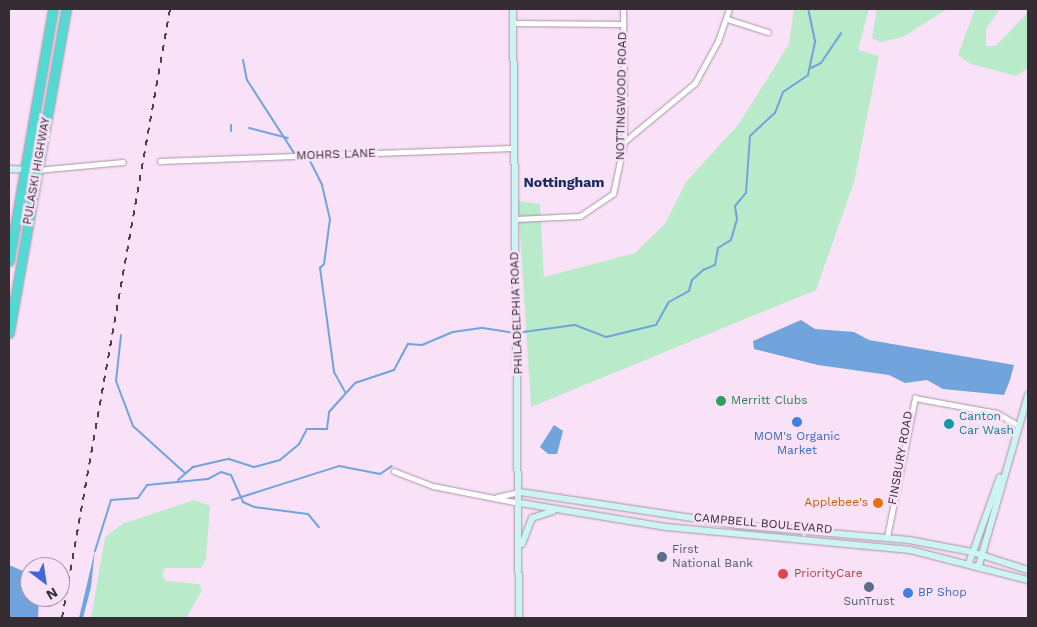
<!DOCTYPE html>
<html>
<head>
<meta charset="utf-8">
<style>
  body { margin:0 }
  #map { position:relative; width:1037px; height:627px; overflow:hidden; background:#f9e2f7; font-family:"Work Sans",sans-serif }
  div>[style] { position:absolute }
  .green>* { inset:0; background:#b9ebca }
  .water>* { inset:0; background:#71a3dc }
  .stream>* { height:2px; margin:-1px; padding:0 1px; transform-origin:1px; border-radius:1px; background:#71a3dc }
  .roads { filter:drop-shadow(0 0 1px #a993a6) drop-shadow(0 0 1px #a993a6) }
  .street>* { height:4.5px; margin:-2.25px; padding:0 2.25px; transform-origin:2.25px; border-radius:2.25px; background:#fff }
  .secondary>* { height:6px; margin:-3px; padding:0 3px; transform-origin:3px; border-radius:3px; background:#cbf4f2 }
  .highway>* { height:9px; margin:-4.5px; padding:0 4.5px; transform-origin:4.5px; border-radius:4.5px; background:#53d9d3 }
  .rail>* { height:2px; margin-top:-1px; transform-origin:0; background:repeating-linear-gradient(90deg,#493f48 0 6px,transparent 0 12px) }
  .dots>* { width:14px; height:14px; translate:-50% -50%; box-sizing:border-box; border:2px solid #f9e2f7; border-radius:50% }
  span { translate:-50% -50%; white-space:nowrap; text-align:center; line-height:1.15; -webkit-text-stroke:5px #f9e2f7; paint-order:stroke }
  .street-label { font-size:12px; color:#352c34 }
  .leisure-label { font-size:12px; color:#27864d }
  .left { translate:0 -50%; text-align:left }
  .culture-label { font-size:12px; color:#0d838f }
  .shop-label { font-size:12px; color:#366cbe }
  .food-label { font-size:12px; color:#c56008 }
  .right { translate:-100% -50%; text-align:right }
  .service-label { font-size:12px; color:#4e5e75 }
  .health-label { font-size:12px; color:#be3a42 }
  .neighbourhood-label { font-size:14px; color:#17285f; font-weight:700 }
  .frame { position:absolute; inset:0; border:10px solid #352c34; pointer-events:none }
  .north { position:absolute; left:20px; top:557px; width:50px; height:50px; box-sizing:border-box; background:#f9e2f7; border:1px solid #ab99a9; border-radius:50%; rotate:149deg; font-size:14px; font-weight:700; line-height:20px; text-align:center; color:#352c34 }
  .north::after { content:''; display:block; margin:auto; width:18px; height:22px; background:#4166d8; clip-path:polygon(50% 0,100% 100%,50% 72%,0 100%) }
</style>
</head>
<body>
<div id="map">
  <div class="green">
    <i style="clip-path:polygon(794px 9px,869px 9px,858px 50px,879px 56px,854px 182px,816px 290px,531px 407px,518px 201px,540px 204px,544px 277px,635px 253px,665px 224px,686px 182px,738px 125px,789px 44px)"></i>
    <i style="clip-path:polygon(877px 9px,947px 9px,903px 37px,880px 42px,872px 38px)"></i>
    <i style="clip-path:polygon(975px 9px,1000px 9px,986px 29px,986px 46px,996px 46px,1028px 12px,1028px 68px,1016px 76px,971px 64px,958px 55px)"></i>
    <i style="clip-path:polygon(194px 500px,210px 506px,206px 559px,201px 568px,165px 568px,162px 575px,166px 581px,199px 584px,202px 591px,186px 618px,91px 618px,105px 537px,122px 524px)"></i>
  </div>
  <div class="water">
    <i style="clip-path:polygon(801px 320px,815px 329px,854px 332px,869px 340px,1014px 365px,1010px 380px,1004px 395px,943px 389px,927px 380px,905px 383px,889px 375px,818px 365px,754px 349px,753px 341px)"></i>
    <i style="clip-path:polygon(554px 425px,563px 431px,557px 454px,548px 454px,540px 447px)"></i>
    <i style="clip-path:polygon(95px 550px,91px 587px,83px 618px,79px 618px)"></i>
    <i style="clip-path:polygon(9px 565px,30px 574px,30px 597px,39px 597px,38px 618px,9px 618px)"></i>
  </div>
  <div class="stream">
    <i style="left:243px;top:60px;width:20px;rotate:79deg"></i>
    <i style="left:247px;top:80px;width:87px;rotate:57.2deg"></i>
    <i style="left:811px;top:68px;width:11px;rotate:-27deg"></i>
    <i style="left:821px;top:63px;width:36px;rotate:-56deg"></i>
    <i style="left:231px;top:125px;width:6px;rotate:90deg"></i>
    <i style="left:249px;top:128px;width:40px;rotate:14.4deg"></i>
    <i style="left:310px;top:161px;width:27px;rotate:63deg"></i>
    <i style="left:322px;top:185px;width:35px;rotate:77deg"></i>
    <i style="left:330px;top:219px;width:45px;rotate:97.6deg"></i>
    <i style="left:324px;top:264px;width:6px;rotate:135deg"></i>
    <i style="left:320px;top:268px;width:105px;rotate:82.3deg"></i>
    <i style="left:334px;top:372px;width:23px;rotate:61deg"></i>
    <i style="left:523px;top:332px;width:52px;rotate:-7.7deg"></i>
    <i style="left:575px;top:325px;width:33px;rotate:21deg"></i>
    <i style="left:606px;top:337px;width:51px;rotate:-13.5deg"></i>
    <i style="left:656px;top:325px;width:26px;rotate:-61deg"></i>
    <i style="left:669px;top:302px;width:23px;rotate:-29deg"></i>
    <i style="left:689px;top:291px;width:11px;rotate:-75deg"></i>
    <i style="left:692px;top:280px;width:15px;rotate:-42deg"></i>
    <i style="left:703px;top:270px;width:13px;rotate:-23deg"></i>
    <i style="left:715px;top:265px;width:17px;rotate:-80deg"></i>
    <i style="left:718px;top:248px;width:15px;rotate:-32deg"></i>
    <i style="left:731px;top:240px;width:22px;rotate:-74deg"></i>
    <i style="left:737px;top:219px;width:13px;rotate:-99deg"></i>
    <i style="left:735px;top:206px;width:17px;rotate:-50deg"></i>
    <i style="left:746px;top:193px;width:57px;rotate:-86deg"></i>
    <i style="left:750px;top:136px;width:34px;rotate:-43deg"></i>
    <i style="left:775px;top:113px;width:22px;rotate:-69deg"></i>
    <i style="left:783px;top:92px;width:30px;rotate:-34deg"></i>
    <i style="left:808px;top:75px;width:35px;rotate:-78deg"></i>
    <i style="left:815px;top:41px;width:33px;rotate:-102deg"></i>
    <i style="left:121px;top:335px;width:46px;rotate:96.2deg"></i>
    <i style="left:116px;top:381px;width:48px;rotate:69.3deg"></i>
    <i style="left:133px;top:426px;width:70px;rotate:42.1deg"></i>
    <i style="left:178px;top:480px;width:20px;rotate:-41deg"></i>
    <i style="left:193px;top:467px;width:37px;rotate:-13deg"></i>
    <i style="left:229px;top:459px;width:26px;rotate:18deg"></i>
    <i style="left:254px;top:467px;width:27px;rotate:-15deg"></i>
    <i style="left:280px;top:460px;width:25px;rotate:-40deg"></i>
    <i style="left:299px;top:444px;width:17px;rotate:-62deg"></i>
    <i style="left:307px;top:429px;width:20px"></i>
    <i style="left:327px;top:429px;width:17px;rotate:-83deg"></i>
    <i style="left:329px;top:412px;width:39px;rotate:-48deg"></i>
    <i style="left:355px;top:383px;width:41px;rotate:-18.4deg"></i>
    <i style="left:394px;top:370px;width:30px;rotate:-62deg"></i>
    <i style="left:408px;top:344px;width:14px;rotate:4deg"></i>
    <i style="left:422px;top:345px;width:34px;rotate:-23deg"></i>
    <i style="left:453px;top:332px;width:30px;rotate:-8deg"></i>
    <i style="left:483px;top:328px;width:31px;rotate:9deg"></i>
    <i style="left:232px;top:500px;width:112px;rotate:-17.6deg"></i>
    <i style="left:339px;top:466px;width:42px;rotate:11deg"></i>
    <i style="left:380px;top:474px;width:14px;rotate:-34deg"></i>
    <i style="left:95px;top:551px;width:53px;rotate:-72.6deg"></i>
    <i style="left:111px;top:500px;width:27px;rotate:-4deg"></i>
    <i style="left:138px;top:498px;width:16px;rotate:-55deg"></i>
    <i style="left:147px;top:485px;width:61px;rotate:-5.6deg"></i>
    <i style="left:208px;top:479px;width:15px;rotate:-28deg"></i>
    <i style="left:221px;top:472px;width:10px;rotate:17deg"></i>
    <i style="left:231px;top:475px;width:30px;rotate:66deg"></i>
    <i style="left:243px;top:502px;width:12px;rotate:24deg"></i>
    <i style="left:254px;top:507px;width:54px;rotate:7.4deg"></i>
    <i style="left:308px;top:514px;width:17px;rotate:50deg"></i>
  </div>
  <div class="roads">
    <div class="street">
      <i style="left:727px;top:19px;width:43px;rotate:17.6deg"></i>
      <i style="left:513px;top:23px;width:110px;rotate:0.5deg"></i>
      <i style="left:624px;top:142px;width:92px;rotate:-39.7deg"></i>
      <i style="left:695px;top:83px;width:48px;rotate:-61.3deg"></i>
      <i style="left:718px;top:41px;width:34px;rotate:-71deg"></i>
      <i style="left:160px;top:161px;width:352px;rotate:-2.1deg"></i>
      <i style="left:37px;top:170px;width:86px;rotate:-5.3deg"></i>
      <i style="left:514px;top:219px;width:66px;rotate:-2.6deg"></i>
      <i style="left:580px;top:216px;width:40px;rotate:-34deg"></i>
      <i style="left:613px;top:194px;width:53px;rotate:-78.1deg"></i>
      <i style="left:624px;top:142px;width:133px;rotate:-90.4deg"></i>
      <i style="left:394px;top:471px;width:42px;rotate:21deg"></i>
      <i style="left:433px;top:486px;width:89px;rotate:11.1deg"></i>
      <i style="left:497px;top:497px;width:23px;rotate:-13deg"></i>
      <i style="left:887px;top:537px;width:142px;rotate:-78.6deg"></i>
      <i style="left:915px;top:398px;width:83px;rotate:10.4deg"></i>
      <i style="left:997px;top:413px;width:24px;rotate:30deg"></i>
    </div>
    <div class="secondary">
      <i style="left:513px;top:9px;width:609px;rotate:89.44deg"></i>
      <i style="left:9px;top:169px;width:28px;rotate:2deg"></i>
      <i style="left:520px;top:492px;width:219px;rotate:8.6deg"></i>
      <i style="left:737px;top:525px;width:173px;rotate:5deg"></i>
      <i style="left:909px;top:540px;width:64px;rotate:10.8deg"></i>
      <i style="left:972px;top:552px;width:59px;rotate:17.8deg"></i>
      <i style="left:520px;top:503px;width:148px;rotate:9.3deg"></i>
      <i style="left:666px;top:527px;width:245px;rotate:5.4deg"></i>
      <i style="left:910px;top:550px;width:122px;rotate:14.3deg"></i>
      <i style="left:522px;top:544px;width:28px;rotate:-69deg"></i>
      <i style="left:532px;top:518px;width:22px;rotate:-18deg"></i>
      <i style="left:969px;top:563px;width:91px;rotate:-70.2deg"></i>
      <i style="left:979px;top:565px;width:177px;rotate:-73.9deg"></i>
    </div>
    <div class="highway">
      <i style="left:9px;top:261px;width:256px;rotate:-80.1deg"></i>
      <i style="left:9px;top:333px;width:329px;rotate:-80deg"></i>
    </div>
  </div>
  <div class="rail">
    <i style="left:62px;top:618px;width:619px;rotate:-79.94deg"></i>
  </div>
  <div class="dots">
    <i style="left:721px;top:401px;background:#2e9e5b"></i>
    <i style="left:797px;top:422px;background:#3f7fe0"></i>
    <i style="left:949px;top:424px;background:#0f9aa8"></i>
    <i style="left:878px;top:503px;background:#e8710a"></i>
    <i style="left:662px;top:557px;background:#5c6f8a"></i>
    <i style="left:783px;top:574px;background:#e0444e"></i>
    <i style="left:869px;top:587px;background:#5c6f8a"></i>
    <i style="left:908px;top:593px;background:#3f7fe0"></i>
  </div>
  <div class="street-label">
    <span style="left:622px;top:96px;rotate:-89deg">NOTTINGWOOD ROAD</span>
    <span style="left:336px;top:155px;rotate:-2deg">MOHRS LANE</span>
    <span style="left:37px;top:171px;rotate:-80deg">PULASKI HIGHWAY</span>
    <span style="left:517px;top:313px;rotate:-92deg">PHILADELPHIA ROAD</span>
    <span style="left:901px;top:458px;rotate:-80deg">FINSBURY ROAD</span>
    <span style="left:763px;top:524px;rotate:5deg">CAMPBELL BOULEVARD</span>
  </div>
  <div class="leisure-label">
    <span class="left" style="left:731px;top:401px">Merritt Clubs</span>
  </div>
  <div class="culture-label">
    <span class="left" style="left:959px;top:424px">Canton<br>Car Wash</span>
  </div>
  <div class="shop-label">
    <span style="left:797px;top:444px">MOM's Organic<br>Market</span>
    <span class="left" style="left:918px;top:593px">BP Shop</span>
  </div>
  <div class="food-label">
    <span class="right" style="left:868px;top:503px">Applebee's</span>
  </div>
  <div class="service-label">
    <span class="left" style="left:672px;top:557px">First<br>National Bank</span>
    <span style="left:869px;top:602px">SunTrust</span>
  </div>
  <div class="health-label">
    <span class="left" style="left:794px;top:574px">PriorityCare</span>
  </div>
  <div class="neighbourhood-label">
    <span style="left:564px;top:182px">Nottingham</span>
  </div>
  <div class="frame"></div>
  <div class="north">N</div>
</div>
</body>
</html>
